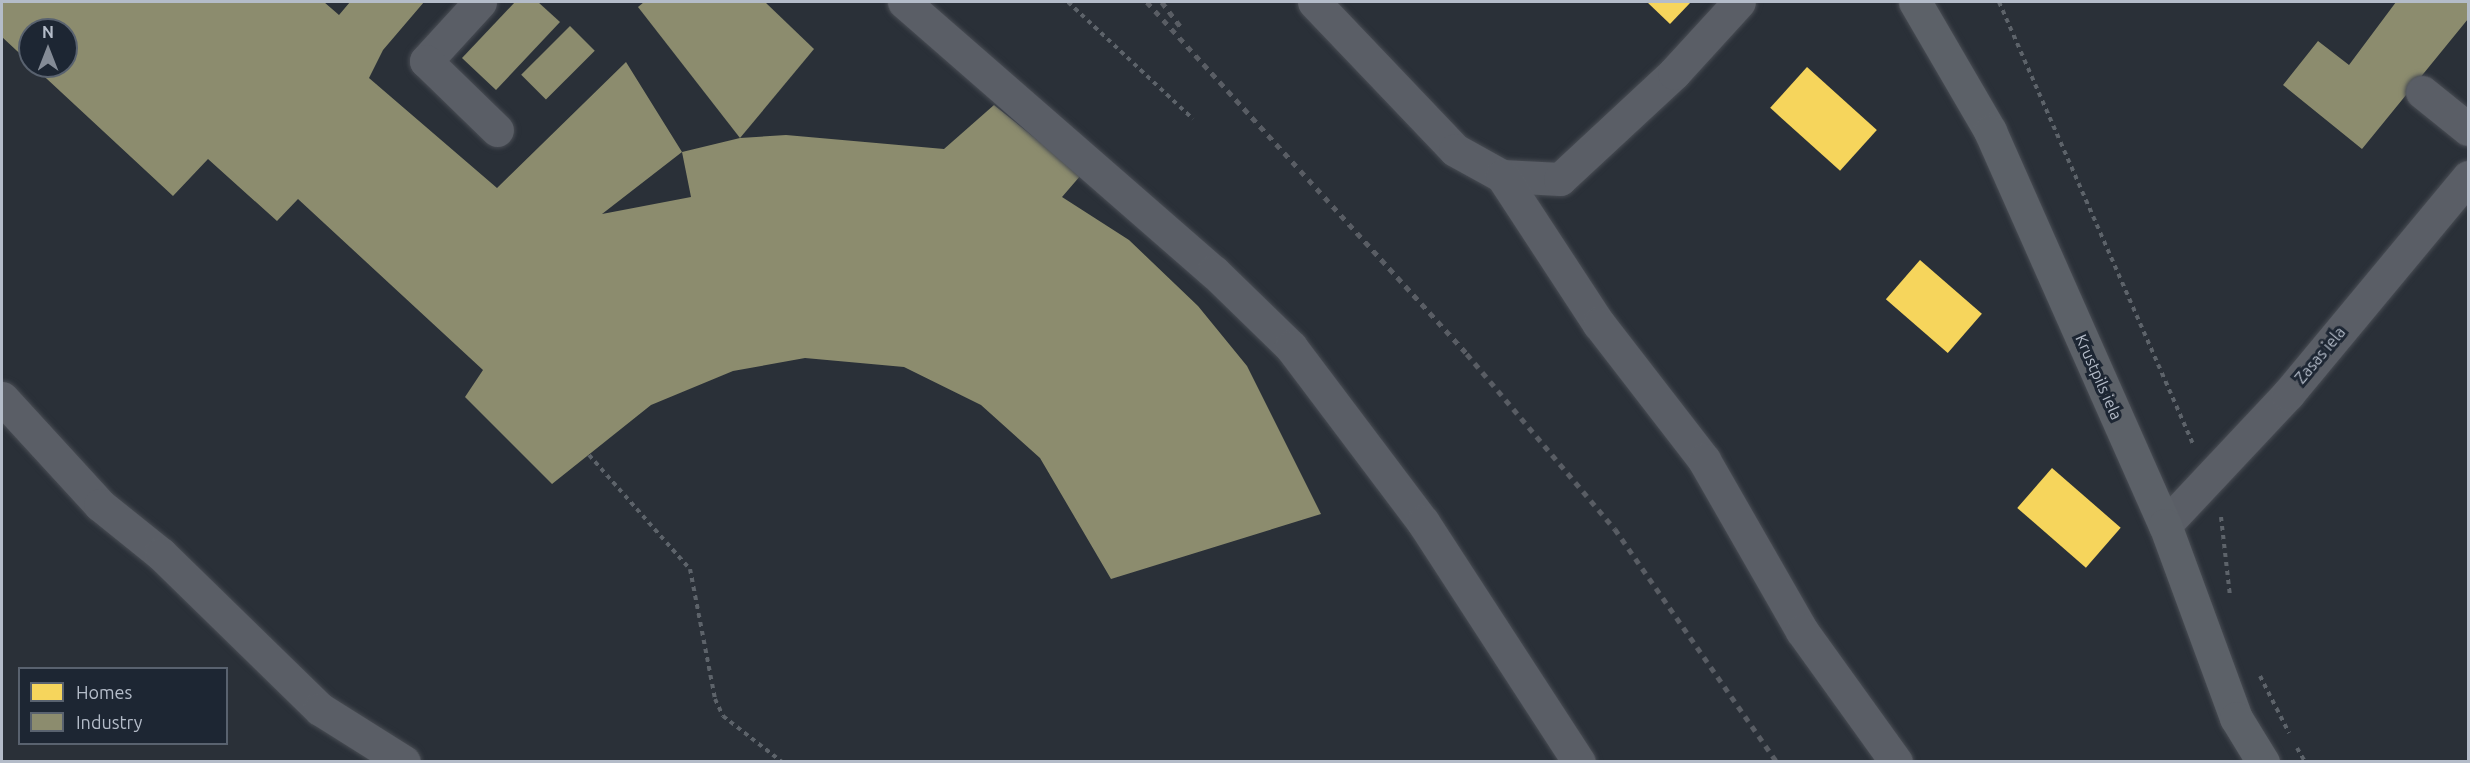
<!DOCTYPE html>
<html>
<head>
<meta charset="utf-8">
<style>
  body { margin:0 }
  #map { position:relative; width:2470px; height:763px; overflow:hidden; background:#2a3038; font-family:Ubuntu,sans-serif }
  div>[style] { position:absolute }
  .homes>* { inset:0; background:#f6d55c; transform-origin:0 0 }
  .industry>* { inset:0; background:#8c8c6e; transform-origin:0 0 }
  .path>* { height:4px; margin-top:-2px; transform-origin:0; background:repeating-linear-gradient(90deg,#5d636a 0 4.5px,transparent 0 9px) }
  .roads { filter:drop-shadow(0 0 2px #484c53) drop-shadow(0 0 2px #484c53) }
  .minor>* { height:33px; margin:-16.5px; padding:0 16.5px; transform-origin:16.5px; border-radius:16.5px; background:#5a5e66 }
  .major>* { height:33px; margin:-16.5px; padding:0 16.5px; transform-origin:16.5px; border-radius:16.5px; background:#5c6168 }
  .rail>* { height:4.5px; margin-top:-2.25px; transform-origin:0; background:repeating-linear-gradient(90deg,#595d64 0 6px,transparent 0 12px) }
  span { translate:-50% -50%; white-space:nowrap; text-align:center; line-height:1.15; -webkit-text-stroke:6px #1d2633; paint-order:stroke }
  .street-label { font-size:16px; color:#b4bcc9 }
  .frame { position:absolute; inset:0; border:3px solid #b4bcc9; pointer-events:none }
  .legend { position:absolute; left:18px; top:667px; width:210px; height:78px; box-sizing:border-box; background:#1d2633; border:2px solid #59626f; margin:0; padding:8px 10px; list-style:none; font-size:18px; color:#b4bcc9 }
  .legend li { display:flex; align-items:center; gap:12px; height:30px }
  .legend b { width:30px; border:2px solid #59626f }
  .north { position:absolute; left:18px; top:18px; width:60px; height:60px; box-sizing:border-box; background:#1d2633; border:2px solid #59626f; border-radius:50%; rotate:0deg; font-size:16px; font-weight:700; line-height:24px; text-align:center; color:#b4bcc9 }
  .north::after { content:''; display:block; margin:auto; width:21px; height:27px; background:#848b96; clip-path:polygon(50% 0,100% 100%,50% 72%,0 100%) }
</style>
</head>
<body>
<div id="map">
  <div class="homes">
    <i style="clip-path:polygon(1647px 2px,1691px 2px,1670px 24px)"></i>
    <i style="left:1807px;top:67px;width:94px;height:55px;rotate:42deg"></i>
    <i style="left:1920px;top:260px;width:82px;height:52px;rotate:41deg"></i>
    <i style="left:2052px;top:468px;width:91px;height:53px;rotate:41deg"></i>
  </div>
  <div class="industry">
    <i style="clip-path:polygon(evenodd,2px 2px,324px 2px,339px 15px,350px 2px,424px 2px,383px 50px,369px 78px,497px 188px,626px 62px,682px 152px,740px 138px,786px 135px,944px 149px,994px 105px,1081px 175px,1062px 197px,1129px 240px,1198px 306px,1247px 366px,1321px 514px,1111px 579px,1040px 458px,981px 405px,904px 367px,805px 358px,733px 371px,651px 405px,552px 484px,465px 397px,483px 370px,298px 199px,277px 221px,208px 159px,173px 196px,33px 66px,66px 66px,66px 30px,30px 30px,30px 63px,2px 37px,2px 2px,682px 152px,691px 197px,602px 214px,682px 152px)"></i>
    <i style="clip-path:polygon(515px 2px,538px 2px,560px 22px,496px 90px,462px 58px)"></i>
    <i style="clip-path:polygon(644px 2px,765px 2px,814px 49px,740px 138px,638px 7px)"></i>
    <i style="clip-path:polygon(2396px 2px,2468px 2px,2468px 19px,2362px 149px,2283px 85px,2318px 41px,2349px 65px)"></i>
    <i style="left:570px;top:26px;width:35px;height:69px;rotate:45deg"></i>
  </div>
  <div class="path">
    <i style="left:1068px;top:2px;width:171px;rotate:43.1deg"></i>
    <i style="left:1999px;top:2px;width:485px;rotate:66.3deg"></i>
    <i style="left:589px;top:455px;width:152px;rotate:48.5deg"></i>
    <i style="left:690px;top:569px;width:132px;rotate:79.1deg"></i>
    <i style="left:715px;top:699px;width:19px;rotate:65deg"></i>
    <i style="left:723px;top:716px;width:75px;rotate:37.9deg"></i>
    <i style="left:2221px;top:517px;width:80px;rotate:83.5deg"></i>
    <i style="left:2260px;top:676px;width:64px;rotate:63deg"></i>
    <i style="left:2297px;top:748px;width:16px;rotate:60deg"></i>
  </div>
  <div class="roads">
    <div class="minor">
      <i style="left:480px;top:2px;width:80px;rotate:132.5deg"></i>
      <i style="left:426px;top:61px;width:99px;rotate:44.2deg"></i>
      <i style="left:904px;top:2px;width:411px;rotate:41.1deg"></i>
      <i style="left:1214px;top:272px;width:107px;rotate:44.2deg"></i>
      <i style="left:1291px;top:347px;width:219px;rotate:53deg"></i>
      <i style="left:1423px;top:522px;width:286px;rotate:57deg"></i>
      <i style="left:1314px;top:2px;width:204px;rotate:46.4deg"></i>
      <i style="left:1455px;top:150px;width:54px;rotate:29deg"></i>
      <i style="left:1502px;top:176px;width:58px;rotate:3deg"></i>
      <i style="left:1560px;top:179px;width:156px;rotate:-42.9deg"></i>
      <i style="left:1674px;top:73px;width:96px;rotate:-47.5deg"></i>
      <i style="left:2422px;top:92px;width:59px;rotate:38.8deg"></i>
      <i style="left:1502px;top:176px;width:177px;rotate:56.8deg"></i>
      <i style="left:1599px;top:324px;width:172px;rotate:52.3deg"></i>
      <i style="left:1704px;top:460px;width:197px;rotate:60.2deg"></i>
      <i style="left:1802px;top:631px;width:161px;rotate:54.3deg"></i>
      <i style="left:2px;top:398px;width:145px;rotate:47.5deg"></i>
      <i style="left:100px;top:505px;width:78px;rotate:38.8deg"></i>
      <i style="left:161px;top:554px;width:222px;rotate:44.3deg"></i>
      <i style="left:320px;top:709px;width:99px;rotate:32.2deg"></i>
      <i style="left:2165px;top:525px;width:180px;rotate:-46.8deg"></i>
      <i style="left:2288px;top:394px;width:282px;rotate:-50.3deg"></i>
    </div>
    <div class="major">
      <i style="left:1915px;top:2px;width:149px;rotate:59.8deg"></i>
      <i style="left:1990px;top:131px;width:431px;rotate:66.1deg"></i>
      <i style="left:2165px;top:525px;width:206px;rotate:69.8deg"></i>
      <i style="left:2236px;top:718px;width:52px;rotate:58.5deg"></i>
    </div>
  </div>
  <div class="rail">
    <i style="left:1147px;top:2px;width:476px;rotate:47.7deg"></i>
    <i style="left:1467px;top:354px;width:229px;rotate:49.8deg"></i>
    <i style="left:1615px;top:529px;width:284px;rotate:55.2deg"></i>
    <i style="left:1162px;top:2px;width:34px;rotate:53deg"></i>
  </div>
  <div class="street-label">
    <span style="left:2320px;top:355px;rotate:-50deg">Zasas iela</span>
    <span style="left:2099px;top:377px;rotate:66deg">Krustpils iela</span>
  </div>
  <div class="frame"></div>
  <ul class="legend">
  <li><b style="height:16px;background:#f6d55c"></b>Homes</li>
  <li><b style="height:16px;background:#8c8c6e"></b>Industry</li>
  </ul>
  <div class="north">N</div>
</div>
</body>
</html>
